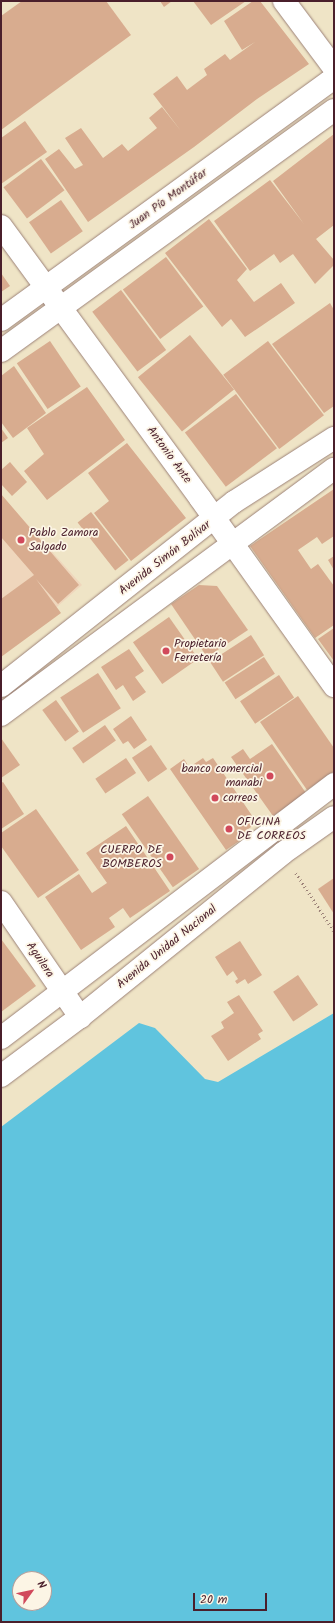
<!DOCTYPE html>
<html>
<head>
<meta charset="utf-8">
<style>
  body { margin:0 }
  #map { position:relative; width:335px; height:1623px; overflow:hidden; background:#efe4c6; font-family:Kalam,sans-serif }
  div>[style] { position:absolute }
  .built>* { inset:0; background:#efd6bc }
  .water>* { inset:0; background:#60c4de }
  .building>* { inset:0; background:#d8ac8f; transform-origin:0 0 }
  .path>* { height:2.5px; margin-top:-1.25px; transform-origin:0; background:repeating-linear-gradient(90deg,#9c8278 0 1px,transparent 0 4px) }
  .roads { filter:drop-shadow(0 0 1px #9c8278) drop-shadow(0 0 1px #9c8278) }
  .minor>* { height:22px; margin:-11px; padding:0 11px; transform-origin:11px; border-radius:11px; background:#fff }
  .major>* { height:22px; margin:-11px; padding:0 11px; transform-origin:11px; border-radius:11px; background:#fff }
  .dots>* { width:11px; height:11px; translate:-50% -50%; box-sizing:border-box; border:2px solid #fcf5e5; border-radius:50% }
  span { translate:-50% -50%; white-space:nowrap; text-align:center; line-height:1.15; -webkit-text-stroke:3.5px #fcf5e5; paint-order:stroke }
  .street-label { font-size:12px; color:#4a1f2b }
  .poi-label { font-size:12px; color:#4a1f2b }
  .left { translate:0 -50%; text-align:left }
  .right { translate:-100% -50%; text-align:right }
  .frame { position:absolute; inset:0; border:2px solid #4a1f2b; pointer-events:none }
  .north { position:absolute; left:12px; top:1571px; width:40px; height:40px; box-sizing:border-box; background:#fcf5e5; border:1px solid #b59f9b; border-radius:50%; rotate:57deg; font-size:11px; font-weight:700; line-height:16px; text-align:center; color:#4a1f2b }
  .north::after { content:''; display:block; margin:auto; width:14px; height:18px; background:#d1495b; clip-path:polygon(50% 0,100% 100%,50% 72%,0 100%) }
  .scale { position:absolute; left:193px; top:1593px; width:74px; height:18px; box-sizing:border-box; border:2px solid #4a1f2b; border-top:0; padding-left:5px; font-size:12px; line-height:14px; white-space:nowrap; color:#4a1f2b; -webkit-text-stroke:3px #fcf5e5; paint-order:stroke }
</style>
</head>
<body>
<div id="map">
  <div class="built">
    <i style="clip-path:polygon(1px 495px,82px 585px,1px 656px)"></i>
  </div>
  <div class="water">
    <i style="clip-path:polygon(evenodd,334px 1013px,334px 1622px,1px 1622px,1px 1127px,139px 1023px,155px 1028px,205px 1079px,218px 1082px,334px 1013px,20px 1579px,44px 1579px,44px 1603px,20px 1603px,20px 1579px)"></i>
  </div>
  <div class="building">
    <i style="clip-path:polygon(22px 1px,106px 1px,131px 35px,1px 130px,1px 16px)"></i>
    <i style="clip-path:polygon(160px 1px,172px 1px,164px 7px)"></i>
    <i style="clip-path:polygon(193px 1px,246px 1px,211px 25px)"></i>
    <i style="clip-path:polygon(253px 1px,260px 1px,309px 64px,257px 99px,194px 147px,88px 222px,45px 159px,59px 149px,75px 169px,83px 165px,65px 138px,81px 128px,103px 158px,122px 144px,128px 151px,157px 128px,149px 118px,162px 107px,181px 131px,153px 94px,177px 76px,187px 90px,207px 75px,204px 69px,225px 54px,230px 60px,255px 42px,242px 50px,224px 21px)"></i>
    <i style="clip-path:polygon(25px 121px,47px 152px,1px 184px,1px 138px)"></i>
    <i style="clip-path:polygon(334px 134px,334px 225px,316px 239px,334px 260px,334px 265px,315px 284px,293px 254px,280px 263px,274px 254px,250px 271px,214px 221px,270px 180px,304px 224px,273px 181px)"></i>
    <i style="left:41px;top:159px;width:39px;height:47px;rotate:53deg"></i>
    <i style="left:61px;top:200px;width:38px;height:39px;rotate:55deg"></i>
    <i style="clip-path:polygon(209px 219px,247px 269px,237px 280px,254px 302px,281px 283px,295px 303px,245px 337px,231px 319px,222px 327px,165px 253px)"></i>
    <i style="left:166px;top:257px;width:62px;height:54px;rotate:53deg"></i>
    <i style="clip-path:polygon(1px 273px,10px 286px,1px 292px)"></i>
    <i style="left:121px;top:290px;width:75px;height:36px;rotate:53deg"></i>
    <i style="clip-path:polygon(330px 303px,334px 310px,334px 406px,324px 413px,272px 344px)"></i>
    <i style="left:190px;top:335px;width:70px;height:67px;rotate:51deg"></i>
    <i style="left:50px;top:341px;width:55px;height:40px;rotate:56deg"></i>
    <i style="left:268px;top:341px;width:93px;height:56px;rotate:53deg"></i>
    <i style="clip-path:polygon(14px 366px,46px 413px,13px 438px,1px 422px,1px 376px)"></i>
    <i style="clip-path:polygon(87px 387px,125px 440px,47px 500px,24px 471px,44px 454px,27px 428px)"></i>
    <i style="left:236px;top:394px;width:68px;height:64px;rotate:53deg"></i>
    <i style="clip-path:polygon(1px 428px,8px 438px,1px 443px)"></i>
    <i style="clip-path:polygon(127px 443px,186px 518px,131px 561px,94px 513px,109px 501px,88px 473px)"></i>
    <i style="clip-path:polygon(10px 462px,27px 482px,12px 496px,1px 484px,1px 470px)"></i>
    <i style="clip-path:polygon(334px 489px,334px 536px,322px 544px,317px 537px,298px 550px,311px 569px,318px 564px,334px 586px,334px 625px,315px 638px,250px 546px)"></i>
    <i style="clip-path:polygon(1px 494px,79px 585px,58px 604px,36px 579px,61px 613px,1px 657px,1px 599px,34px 575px,1px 537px)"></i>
    <i style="left:91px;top:512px;width:61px;height:17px;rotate:52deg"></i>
    <i style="clip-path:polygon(334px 556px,334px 570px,328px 560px)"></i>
    <i style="clip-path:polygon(199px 585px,217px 586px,248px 630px,207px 657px,171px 604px)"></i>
    <i style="left:169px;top:617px;width:51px;height:44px;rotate:55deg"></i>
    <i style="clip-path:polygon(334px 628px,334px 661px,318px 639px)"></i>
    <i style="left:251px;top:635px;width:24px;height:49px;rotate:57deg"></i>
    <i style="clip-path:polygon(129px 649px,144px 671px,135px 677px,146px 692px,133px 701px,123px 685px,116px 690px,101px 667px)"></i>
    <i style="left:264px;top:657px;width:20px;height:47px;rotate:57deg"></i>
    <i style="left:98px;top:673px;width:42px;height:45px;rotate:57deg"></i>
    <i style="left:279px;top:675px;width:27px;height:47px;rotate:56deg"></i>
    <i style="clip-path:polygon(298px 696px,334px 748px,334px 771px,307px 790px,260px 722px)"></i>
    <i style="left:56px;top:700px;width:39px;height:17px;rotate:54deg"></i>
    <i style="clip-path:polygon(131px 716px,147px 740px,134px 749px,128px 741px,123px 744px,113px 729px)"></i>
    <i style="left:105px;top:725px;width:19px;height:40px;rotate:55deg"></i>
    <i style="clip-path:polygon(1px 738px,20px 765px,1px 778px)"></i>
    <i style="clip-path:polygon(272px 744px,306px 793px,273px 816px,231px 757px,243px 749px,250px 759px)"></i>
    <i style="left:151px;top:745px;width:29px;height:23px;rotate:56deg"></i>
    <i style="left:126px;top:758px;width:18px;height:37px;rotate:56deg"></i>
    <i style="clip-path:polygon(203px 758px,206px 762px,213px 758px,257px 823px,245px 831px,248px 835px,226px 850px,170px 769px,184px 759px,193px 773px,197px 770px,194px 764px)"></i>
    <i style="clip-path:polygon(3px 782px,24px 814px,1px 829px,1px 783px)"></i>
    <i style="left:148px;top:796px;width:89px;height:32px;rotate:55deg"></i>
    <i style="clip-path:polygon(36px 809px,79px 870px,38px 898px,1px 846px,1px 833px)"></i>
    <i style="clip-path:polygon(126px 826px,170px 891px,130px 918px,123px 908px,109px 918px,115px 927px,81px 950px,45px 897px,79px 874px,92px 893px,107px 883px,86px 853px)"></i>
    <i style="clip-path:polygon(334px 878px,334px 914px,318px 889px)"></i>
    <i style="clip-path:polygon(1px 939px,36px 986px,1px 1012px)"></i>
    <i style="clip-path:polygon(240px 941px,262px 975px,248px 984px,245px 979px,237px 984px,235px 981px,238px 979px,233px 971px,227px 976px,215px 957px)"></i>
    <i style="left:298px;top:975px;width:36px;height:30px;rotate:56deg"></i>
    <i style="clip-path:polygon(239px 995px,263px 1031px,258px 1034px,261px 1039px,228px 1061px,211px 1036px,224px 1028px,221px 1022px,234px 1013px,227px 1002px)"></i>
  </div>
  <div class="path">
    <i style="left:296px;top:873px;width:69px;rotate:56.8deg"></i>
  </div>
  <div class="roads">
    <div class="minor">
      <i style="left:284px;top:1px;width:84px;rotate:53.3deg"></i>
      <i style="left:1px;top:226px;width:337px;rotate:53.8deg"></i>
      <i style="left:200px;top:498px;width:231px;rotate:54.5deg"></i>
      <i style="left:1px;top:320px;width:412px;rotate:-36deg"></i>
      <i style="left:1px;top:351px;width:411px;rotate:-35.9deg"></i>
      <i style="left:1px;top:686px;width:297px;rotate:-38.3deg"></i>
      <i style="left:234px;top:502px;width:119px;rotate:-32.6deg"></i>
      <i style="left:1px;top:715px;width:414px;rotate:-36.5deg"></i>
      <i style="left:1px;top:902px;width:140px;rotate:55.5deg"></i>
    </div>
    <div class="major">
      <i style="left:1px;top:1038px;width:419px;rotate:-37.3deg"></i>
      <i style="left:1px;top:1076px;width:99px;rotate:-36.8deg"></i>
      <i style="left:80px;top:1017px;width:261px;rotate:-38.9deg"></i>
      <i style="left:283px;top:853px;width:62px;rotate:-35.2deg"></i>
    </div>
  </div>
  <div class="dots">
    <i style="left:21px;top:540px;background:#d1495b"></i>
    <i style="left:166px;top:651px;background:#d1495b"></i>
    <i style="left:270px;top:776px;background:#d1495b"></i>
    <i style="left:215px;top:798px;background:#d1495b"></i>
    <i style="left:229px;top:829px;background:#d1495b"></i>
    <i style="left:170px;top:857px;background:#d1495b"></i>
  </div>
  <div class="street-label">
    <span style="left:168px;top:199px;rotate:-36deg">Juan Pío Montúfar</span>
    <span style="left:169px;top:455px;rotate:54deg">Antonio Ante</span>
    <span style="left:165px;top:558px;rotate:-38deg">Avenida Simón Bolívar</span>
    <span style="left:167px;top:947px;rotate:-39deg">Avenida Unidad Nacional</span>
    <span style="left:40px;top:960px;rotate:56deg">Aguilera</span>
  </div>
  <div class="poi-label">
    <span class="left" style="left:29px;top:540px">Pablo Zamora<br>Salgado</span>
    <span class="left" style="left:174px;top:651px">Propietario<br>Ferretería</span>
    <span class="right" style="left:262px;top:776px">banco comercial<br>manabi</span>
    <span class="left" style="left:223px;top:798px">correos</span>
    <span class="left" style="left:237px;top:829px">OFICINA<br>DE CORREOS</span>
    <span class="right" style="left:162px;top:857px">CUERPO DE<br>BOMBEROS</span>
  </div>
  <div class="frame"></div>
  <div class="north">N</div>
  <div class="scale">20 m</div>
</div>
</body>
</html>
